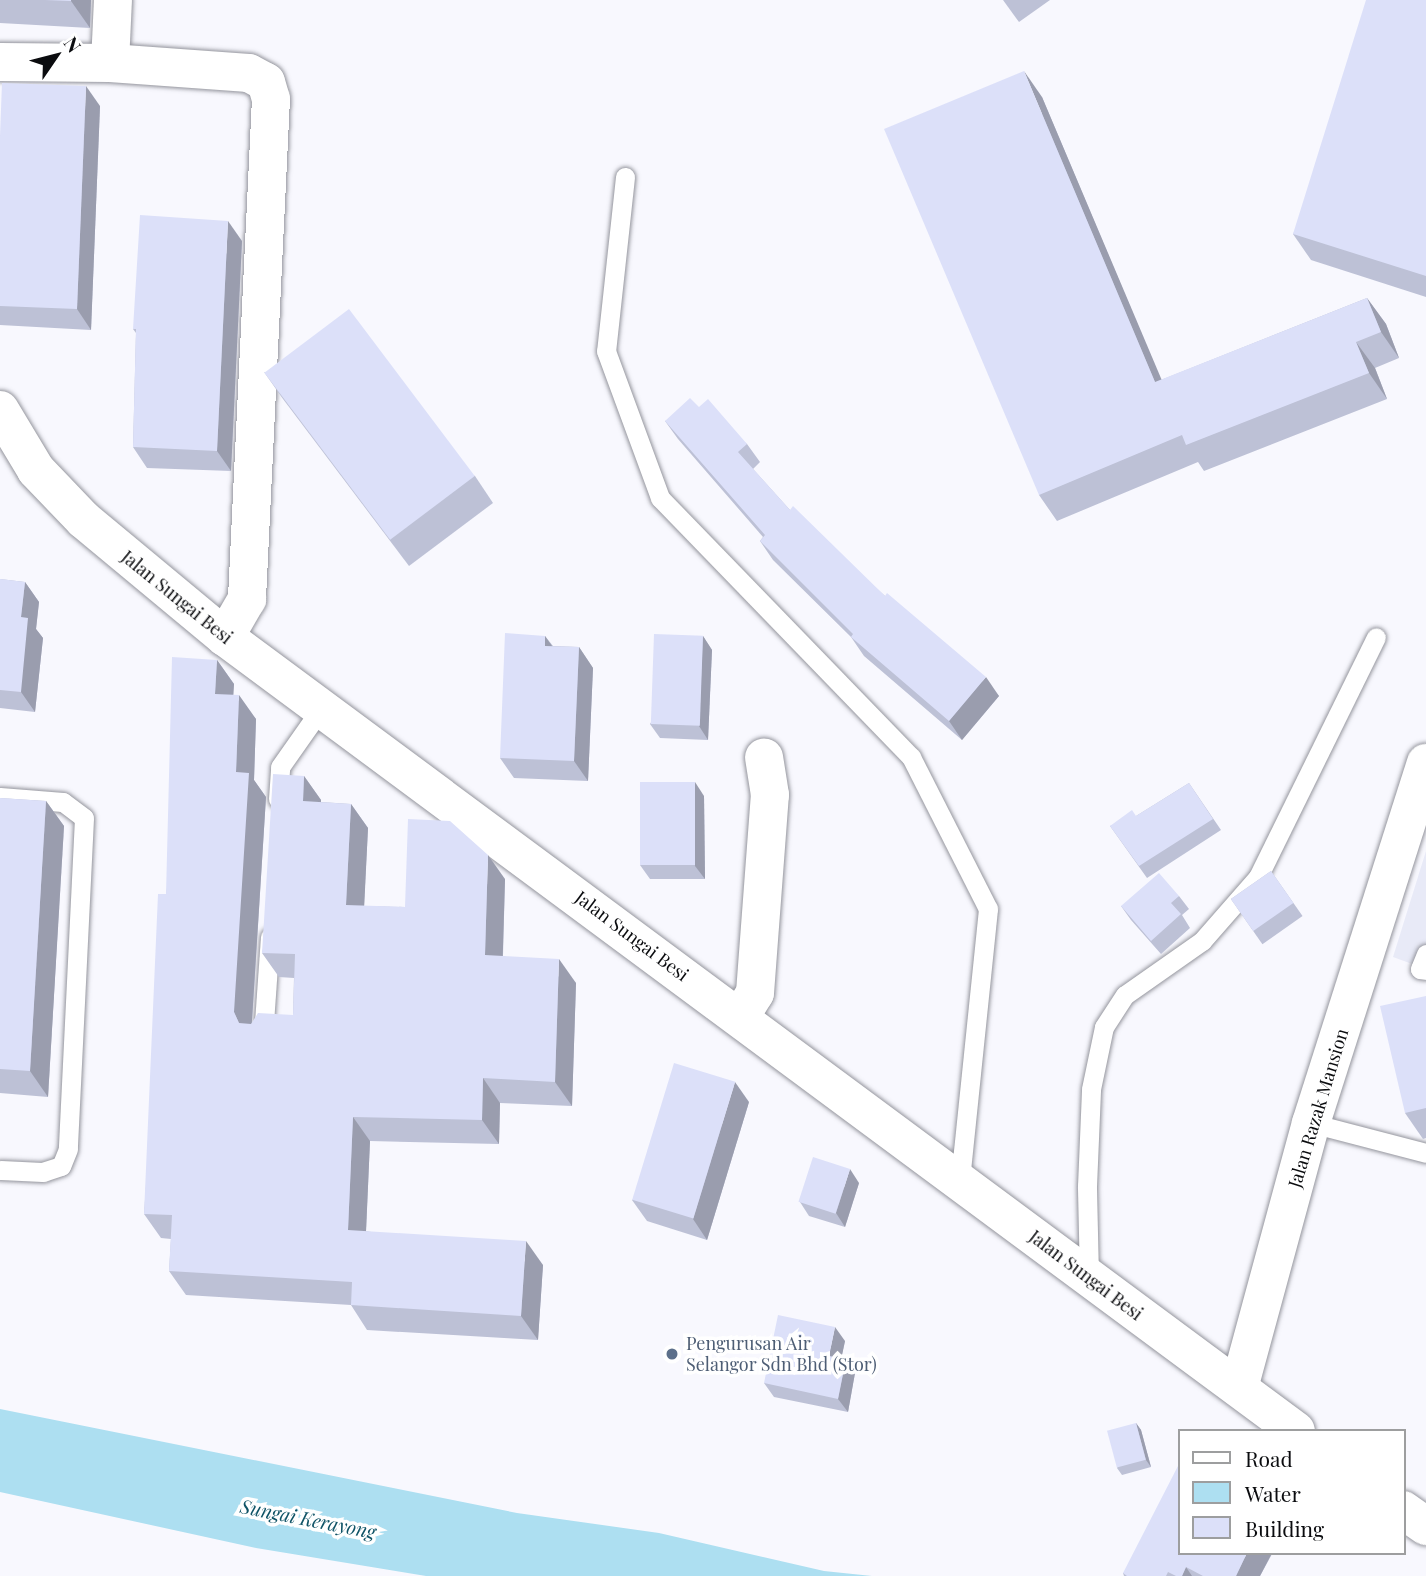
<!DOCTYPE html>
<html>
<head>
<meta charset="utf-8">
<style>
  body { margin:0 }
  #map { position:relative; width:1426px; height:1576px; overflow:hidden; background:#f8f8fe; font-family:"Playfair Display",serif }
  div>[style] { position:absolute }
  .built>* { inset:0; background:#e8eaf7 }
  .water>* { inset:0; background:#addff1 }
  .roads { filter:drop-shadow(0 0 2px #94959d) drop-shadow(0 0 2px #94959d) }
  .lane>* { height:19px; margin:-9.5px; padding:0 9.5px; transform-origin:9.5px; border-radius:9.5px; background:#fff }
  .street>* { height:38px; margin:-19px; padding:0 19px; transform-origin:19px; border-radius:19px; background:#fff }
  .wall>* { inset:0; background:#bdc1d6; transform-origin:0 0 }
  .shaded-wall>* { inset:0; background:#9a9dae }
  .building>* { inset:0; background:#dce0f9; transform-origin:0 0 }
  .dots>* { width:19px; height:19px; translate:-50% -50%; box-sizing:border-box; border:4px solid #fff; border-radius:50% }
  span { translate:-50% -50%; white-space:nowrap; text-align:center; line-height:1.15; -webkit-text-stroke:7px #fff; paint-order:stroke }
  .street-label { font-size:18px; color:#0b0c0f }
  .service-label { font-size:18px; color:#4e5e75 }
  .left { translate:0 -50%; text-align:left }
  .water-label { font-size:19px; color:#0f5366; font-style:italic }
  .legend { position:absolute; left:1178px; top:1429px; width:228px; height:126px; box-sizing:border-box; background:#fff; border:2px solid #9d9e9f; margin:0; padding:9px 12px; list-style:none; font-size:21px; color:#0b0c0f }
  .legend li { display:flex; align-items:center; gap:14px; height:35px }
  .legend b { width:35px; border:2px solid #9d9e9f }
  .north { position:absolute; left:21px; top:21px; width:70px; height:70px; -webkit-text-stroke:5px #fff; paint-order:stroke; rotate:55deg; font-size:19px; font-weight:700; line-height:28px; text-align:center; color:#0b0c0f }
  .north::after { content:''; display:block; margin:auto; width:24px; height:32px; background:#0b0c0f; clip-path:polygon(50% 0,100% 100%,50% 72%,0 100%) }
</style>
</head>
<body>
<div id="map">
  <div class="built">
    <i style="clip-path:polygon(1426px 851px,1426px 969px,1393px 957px)"></i>
  </div>
  <div class="water">
    <i style="clip-path:polygon(0 1409px,517px 1513px,659px 1533px,824px 1571px,872px 1576px,426px 1576px,256px 1548px,0 1492px)"></i>
  </div>
  <div class="roads">
    <div class="lane">
      <i style="left:625px;top:177px;width:175px;rotate:96.2deg"></i>
      <i style="left:606px;top:351px;width:157px;rotate:69.8deg"></i>
      <i style="left:660px;top:498px;width:361px;rotate:45.9deg"></i>
      <i style="left:911px;top:757px;width:170px;rotate:63.1deg"></i>
      <i style="left:988px;top:909px;width:273px;rotate:95.9deg"></i>
      <i style="left:0;top:797px;width:63px;rotate:4.5deg"></i>
      <i style="left:63px;top:802px;width:26px;rotate:37deg"></i>
      <i style="left:84px;top:818px;width:331px;rotate:92.8deg"></i>
      <i style="left:68px;top:1149px;width:18px;rotate:112deg"></i>
      <i style="left:61px;top:1166px;width:19px;rotate:162deg"></i>
      <i style="left:43px;top:1172px;width:43px;rotate:-177.3deg"></i>
      <i style="left:278px;top:799px;width:32px;rotate:-86deg"></i>
      <i style="left:280px;top:767px;width:70px;rotate:-54.9deg"></i>
      <i style="left:1426px;top:954px;width:16px;rotate:112deg"></i>
      <i style="left:1420px;top:969px;width:6px;rotate:9deg"></i>
      <i style="left:263px;top:1037px;width:100px;rotate:-86deg"></i>
      <i style="left:1311px;top:1123px;width:119px;rotate:14.6deg"></i>
      <i style="left:1089px;top:1277px;width:91px;rotate:-91.3deg"></i>
      <i style="left:1087px;top:1186px;width:97px;rotate:-87.6deg"></i>
      <i style="left:1091px;top:1089px;width:63px;rotate:-78.2deg"></i>
      <i style="left:1104px;top:1027px;width:38px;rotate:-57deg"></i>
      <i style="left:1125px;top:995px;width:94px;rotate:-35deg"></i>
      <i style="left:1202px;top:941px;width:85px;rotate:-48.8deg"></i>
      <i style="left:1258px;top:877px;width:267px;rotate:-63.8deg"></i>
    </div>
    <div class="street">
      <i style="left:0;top:62px;width:110px;rotate:0.5deg"></i>
      <i style="left:110px;top:63px;width:139px;rotate:4.1deg"></i>
      <i style="left:249px;top:73px;width:19px;rotate:28deg"></i>
      <i style="left:266px;top:82px;width:18px;rotate:74deg"></i>
      <i style="left:271px;top:99px;width:501px;rotate:92.75deg"></i>
      <i style="left:247px;top:599px;width:44px;rotate:120.1deg"></i>
      <i style="left:110px;top:63px;width:63px;rotate:-87.3deg"></i>
      <i style="left:0;top:410px;width:70px;rotate:59deg"></i>
      <i style="left:36px;top:470px;width:69px;rotate:46.2deg"></i>
      <i style="left:84px;top:520px;width:183px;rotate:39.7deg"></i>
      <i style="left:225px;top:637px;width:1333px;rotate:36.55deg"></i>
      <i style="left:740px;top:1017px;width:28px;rotate:-58deg"></i>
      <i style="left:755px;top:993px;width:199px;rotate:-85.7deg"></i>
      <i style="left:770px;top:795px;width:38px;rotate:-99deg"></i>
      <i style="left:1239px;top:1388px;width:275px;rotate:-74.8deg"></i>
      <i style="left:1311px;top:1123px;width:378px;rotate:-72.3deg"></i>
      <i style="left:1403px;top:1510px;width:28px;rotate:35deg"></i>
    </div>
  </div>
  <div class="wall">
    <i style="clip-path:polygon(0 0,91px 0,90px 28px,0 23px)"></i>
    <i style="clip-path:polygon(1003px 0,1050px 0,1019px 22px)"></i>
    <i style="clip-path:polygon(1426px 0,1426px 297px,1311px 260px,1293px 234px)"></i>
    <i style="clip-path:polygon(1042px 97px,1161px 380px,1367px 298px,1386px 324px,1399px 358px,1375px 368px,1387px 399px,1204px 471px,1198px 462px,1057px 521px,1039px 495px)"></i>
    <i style="clip-path:polygon(100px 106px,91px 330px,0 325px,0 136px)"></i>
    <i style="clip-path:polygon(242px 241px,231px 471px,147px 468px,133px 447px,136px 333px,133px 329px)"></i>
    <i style="clip-path:polygon(264px 372px,475px 476px,493px 503px,409px 566px,283px 399px)"></i>
    <i style="clip-path:polygon(699px 407px,747px 444px,760px 462px,753px 469px,790px 510px,885px 596px,999px 696px,962px 740px,864px 656px,851px 637px,773px 560px,760px 541px,763px 537px,678px 439px,665px 421px)"></i>
    <i style="clip-path:polygon(0 579px,25px 582px,39px 602px,36px 629px,43px 638px,35px 712px,0 708px)"></i>
    <i style="clip-path:polygon(545px 636px,553px 646px,579px 647px,593px 668px,588px 781px,514px 778px,500px 758px)"></i>
    <i style="clip-path:polygon(703px 636px,712px 650px,708px 740px,660px 738px,650px 724px)"></i>
    <i style="clip-path:polygon(217px 660px,234px 684px,233px 695px,256px 719px,254px 780px,266px 797px,252px 1023px,293px 1015px,294px 978px,279px 977px,262px 953px,304px 776px,321px 800px,321px 802px,351px 804px,368px 828px,364px 906px,405px 907px,505px 879px,503px 956px,576px 983px,572px 1106px,500px 1103px,499px 1144px,370px 1141px,366px 1231px,543px 1265px,538px 1340px,367px 1330px,351px 1305px,186px 1295px,169px 1271px,171px 1239px,161px 1238px,144px 1214px,166px 894px)"></i>
    <i style="clip-path:polygon(1189px 783px,1221px 830px,1147px 878px,1110px 826px,1136px 816px)"></i>
    <i style="clip-path:polygon(704px 796px,705px 879px,650px 879px,640px 865px)"></i>
    <i style="clip-path:polygon(0 798px,46px 801px,64px 826px,48px 1097px,0 1093px)"></i>
    <i style="left:1271px;top:871px;width:55px;height:49px;rotate:55deg"></i>
    <i style="clip-path:polygon(1179px 896px,1189px 909px,1182px 915px,1190px 928px,1161px 954px,1131px 920px,1121px 906px)"></i>
    <i style="clip-path:polygon(1426px 996px,1426px 1138px,1423px 1139px,1405px 1113px)"></i>
    <i style="clip-path:polygon(749px 1102px,707px 1240px,647px 1221px,632px 1200px)"></i>
    <i style="clip-path:polygon(859px 1183px,845px 1227px,809px 1216px,800px 1202px)"></i>
    <i style="clip-path:polygon(845px 1341px,841px 1358px,846px 1359px,855px 1373px,848px 1412px,774px 1397px,764px 1383px)"></i>
    <i style="clip-path:polygon(1136px 1423px,1141px 1430px,1151px 1467px,1122px 1475px,1117px 1468px)"></i>
    <i style="clip-path:polygon(1272px 1554px,1260px 1576px,1124px 1576px,1123px 1573px)"></i>
  </div>
  <div class="shaded-wall">
    <i style="clip-path:polygon(71px 0,91px 0,90px 28px,71px 1px)"></i>
    <i style="clip-path:polygon(1024px 71px,1042px 97px,1174px 409px,1155px 382px)"></i>
    <i style="clip-path:polygon(86px 86px,100px 106px,91px 330px,77px 309px)"></i>
    <i style="clip-path:polygon(228px 221px,242px 241px,231px 471px,217px 451px)"></i>
    <i style="clip-path:polygon(1367px 298px,1386px 324px,1399px 358px,1381px 332px)"></i>
    <i style="clip-path:polygon(1356px 342px,1375px 368px,1387px 399px,1369px 373px)"></i>
    <i style="clip-path:polygon(25px 582px,39px 602px,36px 629px,43px 638px,35px 712px,21px 692px,21px 617px)"></i>
    <i style="clip-path:polygon(545px 636px,559px 656px,545px 646px)"></i>
    <i style="clip-path:polygon(703px 636px,712px 650px,708px 740px,699px 726px)"></i>
    <i style="clip-path:polygon(579px 647px,593px 668px,588px 781px,574px 761px)"></i>
    <i style="clip-path:polygon(217px 660px,234px 684px,232px 718px,215px 694px)"></i>
    <i style="clip-path:polygon(986px 677px,999px 696px,962px 740px,949px 721px)"></i>
    <i style="clip-path:polygon(239px 695px,256px 719px,254px 780px,266px 797px,251px 1036px,239px 1023px,234px 1012px,236px 772px)"></i>
    <i style="clip-path:polygon(304px 776px,321px 800px,320px 826px,303px 801px)"></i>
    <i style="clip-path:polygon(695px 782px,704px 796px,705px 879px,695px 866px)"></i>
    <i style="clip-path:polygon(46px 801px,64px 826px,48px 1097px,30px 1071px)"></i>
    <i style="clip-path:polygon(351px 804px,368px 828px,363px 930px,346px 905px)"></i>
    <i style="clip-path:polygon(488px 855px,505px 879px,502px 980px,485px 955px)"></i>
    <i style="clip-path:polygon(559px 959px,576px 983px,572px 1106px,555px 1082px)"></i>
    <i style="clip-path:polygon(483px 1078px,500px 1103px,499px 1144px,482px 1120px)"></i>
    <i style="clip-path:polygon(735px 1082px,749px 1102px,707px 1240px,693px 1219px)"></i>
    <i style="clip-path:polygon(353px 1117px,370px 1141px,365px 1254px,348px 1230px)"></i>
    <i style="clip-path:polygon(850px 1169px,859px 1183px,845px 1227px,836px 1213px)"></i>
    <i style="clip-path:polygon(526px 1241px,543px 1265px,538px 1340px,521px 1316px)"></i>
    <i style="clip-path:polygon(835px 1327px,845px 1341px,839px 1370px,829px 1356px)"></i>
    <i style="clip-path:polygon(846px 1359px,855px 1373px,848px 1412px,838px 1399px)"></i>
    <i style="clip-path:polygon(1136px 1423px,1141px 1430px,1151px 1467px,1146px 1460px)"></i>
    <i style="clip-path:polygon(1247px 1553px,1272px 1553px,1260px 1576px,1236px 1576px)"></i>
    <i style="clip-path:polygon(1186px 1567px,1192px 1576px,1182px 1576px)"></i>
  </div>
  <div class="building">
    <i style="clip-path:polygon(45px 0,71px 0,71px 1px)"></i>
    <i style="clip-path:polygon(1366px 0,1426px 0,1426px 276px,1293px 234px)"></i>
    <i style="clip-path:polygon(1024px 71px,1155px 382px,1367px 298px,1381px 332px,1356px 342px,1369px 373px,1186px 445px,1182px 435px,1039px 495px,884px 129px)"></i>
    <i style="clip-path:polygon(2px 83px,86px 86px,77px 309px,0 306px,0 136px)"></i>
    <i style="clip-path:polygon(140px 215px,228px 221px,217px 451px,133px 447px,136px 329px,133px 329px)"></i>
    <i style="left:349px;top:309px;width:209px;height:106px;rotate:53deg"></i>
    <i style="clip-path:polygon(690px 398px,699px 407px,708px 399px,747px 444px,738px 452px,790px 510px,793px 506px,885px 596px,887px 593px,986px 677px,949px 721px,851px 637px,853px 634px,760px 541px,765px 535px,665px 421px)"></i>
    <i style="clip-path:polygon(0 579px,25px 582px,21px 617px,28px 618px,21px 692px,0 690px)"></i>
    <i style="clip-path:polygon(505px 633px,545px 636px,545px 646px,579px 647px,574px 761px,500px 758px)"></i>
    <i style="left:654px;top:634px;width:49px;height:90px;rotate:2deg"></i>
    <i style="clip-path:polygon(172px 657px,217px 660px,215px 694px,239px 695px,236px 772px,249px 773px,234px 1012px,239px 1023px,251px 1024px,258px 1013px,293px 1015px,295px 954px,262px 953px,273px 774px,304px 776px,303px 801px,351px 804px,346px 905px,405px 907px,408px 819px,450px 821px,488px 855px,485px 955px,559px 959px,555px 1082px,483px 1078px,482px 1120px,353px 1117px,348px 1230px,526px 1241px,521px 1316px,351px 1305px,352px 1282px,169px 1271px,172px 1215px,144px 1214px,158px 894px,166px 894px)"></i>
    <i style="left:640px;top:782px;width:55px;height:83px"></i>
    <i style="clip-path:polygon(1189px 783px,1213px 819px,1139px 866px,1110px 826px,1132px 810px,1136px 816px)"></i>
    <i style="clip-path:polygon(0 798px,46px 801px,30px 1071px,0 1069px)"></i>
    <i style="left:1271px;top:871px;width:39px;height:49px;rotate:55deg"></i>
    <i style="clip-path:polygon(1159px 873px,1179px 896px,1171px 903px,1181px 914px,1151px 941px,1121px 906px)"></i>
    <i style="clip-path:polygon(1426px 996px,1426px 1108px,1405px 1113px,1380px 1006px)"></i>
    <i style="left:674px;top:1063px;width:64px;height:143px;rotate:17deg"></i>
    <i style="left:813px;top:1157px;width:39px;height:47px;rotate:18deg"></i>
    <i style="clip-path:polygon(778px 1315px,835px 1327px,829px 1356px,846px 1359px,838px 1399px,764px 1383px)"></i>
    <i style="left:1136px;top:1423px;width:38px;height:30px;rotate:75deg"></i>
    <i style="clip-path:polygon(1179px 1464px,1179px 1553px,1247px 1553px,1236px 1576px,1203px 1576px,1186px 1567px,1182px 1576px,1176px 1576px,1168px 1572px,1166px 1576px,1127px 1576px,1123px 1573px)"></i>
  </div>
  <div class="dots">
    <i style="left:672px;top:1354px;background:#5c6f8a"></i>
  </div>
  <div class="street-label">
    <span style="left:177px;top:597px;rotate:39deg">Jalan Sungai Besi</span>
    <span style="left:632px;top:936px;rotate:37deg">Jalan Sungai Besi</span>
    <span style="left:1318px;top:1108px;rotate:-73deg">Jalan Razak Mansion</span>
    <span style="left:1086px;top:1275px;rotate:37deg">Jalan Sungai Besi</span>
  </div>
  <div class="service-label">
    <span class="left" style="left:686px;top:1354px">Pengurusan Air<br>Selangor Sdn Bhd (Stor)</span>
  </div>
  <div class="water-label">
    <span style="left:308px;top:1519px;rotate:11deg">Sungai Kerayong</span>
  </div>
  <ul class="legend">
  <li><b style="height:9px;background:#fff"></b>Road</li>
  <li><b style="height:19px;background:#addff1"></b>Water</li>
  <li><b style="height:19px;background:#dce0f9"></b>Building</li>
  </ul>
  <div class="north">N</div>
</div>
</body>
</html>
